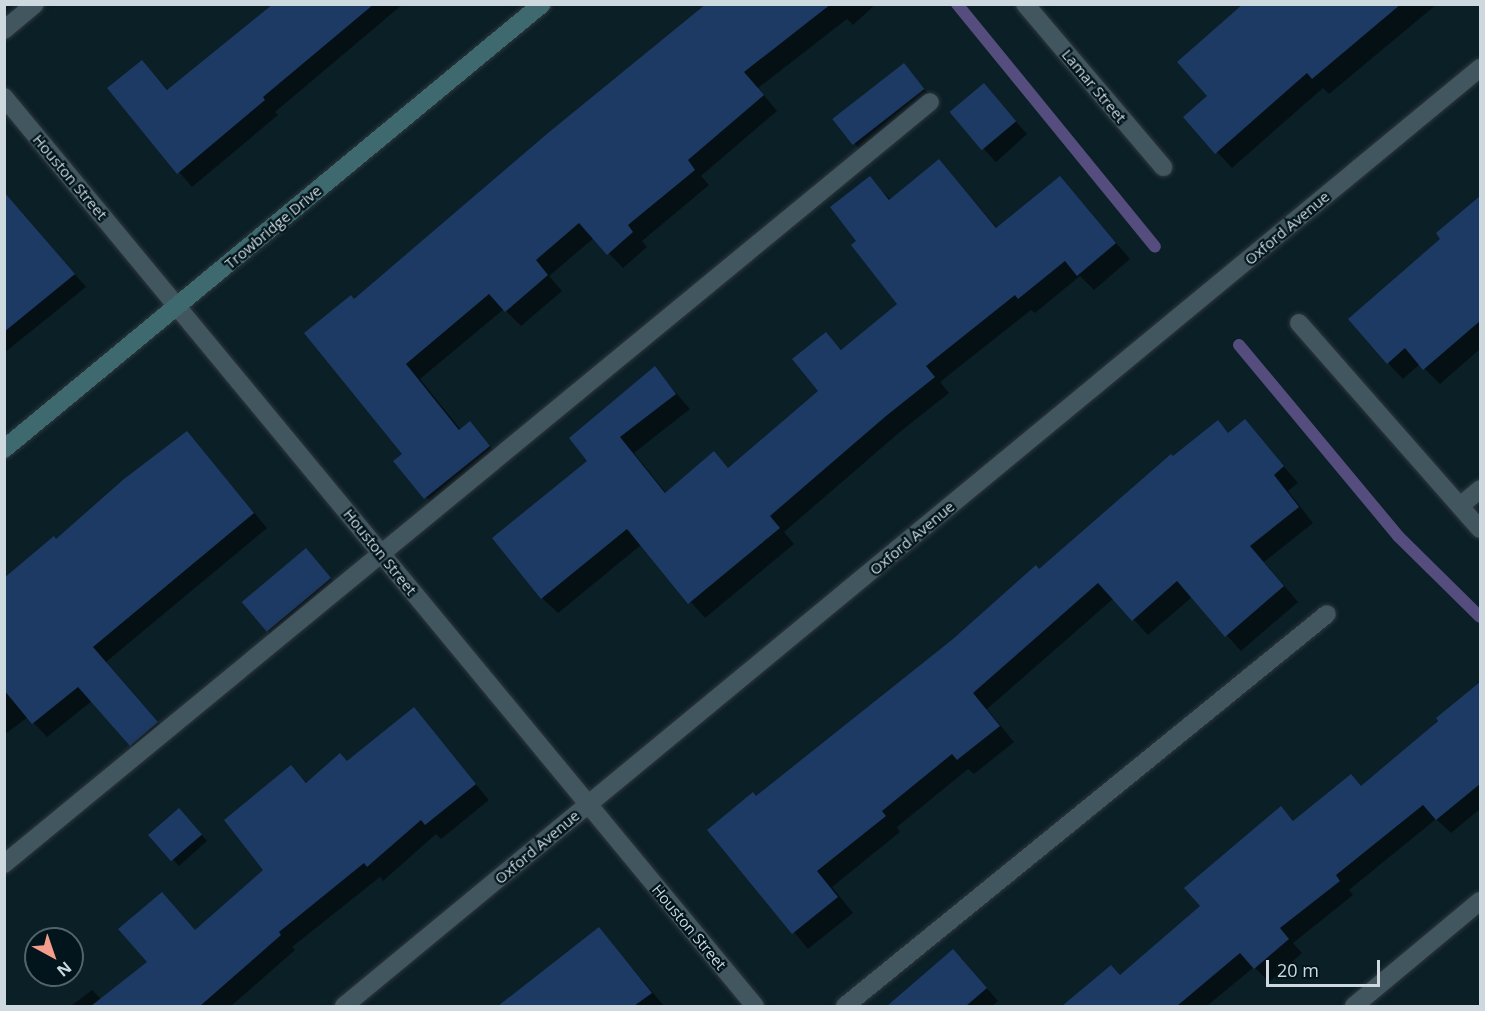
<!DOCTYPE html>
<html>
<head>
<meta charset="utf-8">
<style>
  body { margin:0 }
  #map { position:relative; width:1485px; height:1011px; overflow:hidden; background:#0b1f26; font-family:"Open Sans",sans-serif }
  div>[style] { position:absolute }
  .shadow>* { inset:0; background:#0007; transform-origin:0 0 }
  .stream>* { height:12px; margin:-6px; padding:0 6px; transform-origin:6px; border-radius:6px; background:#564d7f }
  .building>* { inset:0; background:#1d3a64; transform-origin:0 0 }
  .roads { filter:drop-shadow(0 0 2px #2d363d) drop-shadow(0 0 2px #2d363d) }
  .service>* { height:18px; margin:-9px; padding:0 9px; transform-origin:9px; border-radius:9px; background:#41565f }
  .minor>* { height:18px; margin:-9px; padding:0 9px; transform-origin:9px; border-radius:9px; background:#41565f }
  .secondary>* { height:18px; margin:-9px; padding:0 9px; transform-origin:9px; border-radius:9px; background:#3e696e }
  span { translate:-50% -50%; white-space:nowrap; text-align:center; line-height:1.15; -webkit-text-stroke:4.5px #03151c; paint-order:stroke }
  .street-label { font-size:15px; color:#cdd9de }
  .frame { position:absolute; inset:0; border:6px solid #cdd9de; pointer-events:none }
  .north { position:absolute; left:24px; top:927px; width:60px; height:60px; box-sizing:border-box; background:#03151c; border:2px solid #54636a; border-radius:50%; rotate:140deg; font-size:16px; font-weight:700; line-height:24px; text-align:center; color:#cdd9de }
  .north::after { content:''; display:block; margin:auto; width:21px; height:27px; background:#f49d8c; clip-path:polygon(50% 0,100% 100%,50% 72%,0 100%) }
  .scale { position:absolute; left:1266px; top:960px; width:114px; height:27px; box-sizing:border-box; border:3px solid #cdd9de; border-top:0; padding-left:8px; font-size:18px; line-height:21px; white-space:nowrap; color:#cdd9de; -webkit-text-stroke:4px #03151c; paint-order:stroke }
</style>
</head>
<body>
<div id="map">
  <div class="shadow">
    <i style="clip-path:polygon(275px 4px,403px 4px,275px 112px,278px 115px,192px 187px,109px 89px,142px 62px,169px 91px)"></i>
    <i style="clip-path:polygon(718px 4px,876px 4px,853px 25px,847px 19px,758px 88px,777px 111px,701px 176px,709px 185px,642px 241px,647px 247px,623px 268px,594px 238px,549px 276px,562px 291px,521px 326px,504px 309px,420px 379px,461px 430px,470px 423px,504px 462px,440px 513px,396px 461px,404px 454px,355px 301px)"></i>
    <i style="clip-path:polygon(1246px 4px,1437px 4px,1329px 94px,1323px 88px,1232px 168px,1185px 117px,1209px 96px)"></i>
    <i style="clip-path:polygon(904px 65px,935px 102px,867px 157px,855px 144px)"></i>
    <i style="left:983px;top:85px;width:66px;height:42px;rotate:48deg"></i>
    <i style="clip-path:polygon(939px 161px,998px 229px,1060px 178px,1130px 259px,1094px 290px,1080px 276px,1035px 313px,1031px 310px,940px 382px,949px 393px,901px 431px,784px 532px,794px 544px,705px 618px,641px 545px,558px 613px,542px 598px,590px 461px,654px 368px,690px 409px,634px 453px,667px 494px,714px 453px,729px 469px,820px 391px,826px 334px,843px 351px,899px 304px,858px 241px,869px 178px,891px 200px)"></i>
    <i style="clip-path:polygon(4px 194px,86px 287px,4px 353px)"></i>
    <i style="clip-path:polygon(1480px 199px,1480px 349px,1440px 384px,1420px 364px,1403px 379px,1388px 363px,1442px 239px,1438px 233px)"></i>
    <i style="clip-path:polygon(1245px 421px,1298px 483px,1288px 491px,1313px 523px,1264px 562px,1298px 602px,1241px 651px,1192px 597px,1148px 635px,1114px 598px,987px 709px,1014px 742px,974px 774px,968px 769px,897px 827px,900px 832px,832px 887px,853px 913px,808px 949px,709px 830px,756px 797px,1039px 571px,1218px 422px,1229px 434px)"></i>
    <i style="clip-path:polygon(187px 433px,267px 528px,106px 662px,171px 737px,145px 759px,92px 701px,47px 737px,28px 717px,4px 735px,4px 589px,57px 540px)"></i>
    <i style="clip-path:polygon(306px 550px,342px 591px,279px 643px,267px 630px)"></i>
    <i style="clip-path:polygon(1474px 689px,1480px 696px,1480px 809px,1451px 833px,1436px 819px,1349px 890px,1353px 895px,1293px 943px,1302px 953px,1269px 982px,1254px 967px,1207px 1006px,1077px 1006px,1072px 1000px,1121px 977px,1202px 907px,1281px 808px,1295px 822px,1362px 787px)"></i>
    <i style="clip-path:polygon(413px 709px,489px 800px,441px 839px,436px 834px,383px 881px,380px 877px,292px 947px,295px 950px,231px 1006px,71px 1006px,92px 990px,102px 1000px,149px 962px,162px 894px,196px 931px,265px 870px,291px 767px,308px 784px,348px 763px)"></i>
    <i style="clip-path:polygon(185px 816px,207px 841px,179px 866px,151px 835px)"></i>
    <i style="clip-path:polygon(599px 929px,664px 1006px,504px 1006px)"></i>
    <i style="clip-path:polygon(965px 963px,998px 1001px,992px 1006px,901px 1006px,896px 1000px)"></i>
  </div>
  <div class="stream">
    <i style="left:957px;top:4px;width:313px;rotate:50.8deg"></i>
    <i style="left:1239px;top:345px;width:249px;rotate:50.2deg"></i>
    <i style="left:1398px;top:536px;width:115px;rotate:44.6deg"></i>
  </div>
  <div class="building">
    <i style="clip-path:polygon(273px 4px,374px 4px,263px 97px,265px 100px,177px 174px,107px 88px,142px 60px,167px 90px)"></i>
    <i style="clip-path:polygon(706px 4px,831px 4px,744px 72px,764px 95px,688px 160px,695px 170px,628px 225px,633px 232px,607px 255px,579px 223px,536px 260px,548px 275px,505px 312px,489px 294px,406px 364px,459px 430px,470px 421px,490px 446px,424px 499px,393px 461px,402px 454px,304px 333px,351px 295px,354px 299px,548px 133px)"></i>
    <i style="clip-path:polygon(1243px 4px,1401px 4px,1312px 79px,1307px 73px,1215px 154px,1183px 117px,1207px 96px,1177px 62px)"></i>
    <i style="left:904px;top:63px;width:33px;height:91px;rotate:52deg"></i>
    <i style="left:984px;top:83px;width:50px;height:45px;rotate:50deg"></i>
    <i style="clip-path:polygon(939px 159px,996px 228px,1060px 176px,1116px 243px,1077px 276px,1065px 261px,1018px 299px,1015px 295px,926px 366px,935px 377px,886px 416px,770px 516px,780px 528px,688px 604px,627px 529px,541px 599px,492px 538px,587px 461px,569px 438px,655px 366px,676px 394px,620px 437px,665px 493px,714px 451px,728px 468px,818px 391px,792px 359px,826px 332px,841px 350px,897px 304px,851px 245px,856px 241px,830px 207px,870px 176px,889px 200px)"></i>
    <i style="clip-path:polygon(4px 192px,75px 274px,4px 332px)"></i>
    <i style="clip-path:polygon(1480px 196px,1480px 321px,1423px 370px,1405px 348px,1387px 364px,1348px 319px,1440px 239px,1436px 233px)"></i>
    <i style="clip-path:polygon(1245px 419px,1284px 466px,1274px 475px,1299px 507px,1250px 546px,1284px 586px,1225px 637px,1177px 581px,1132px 621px,1098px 583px,973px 693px,1000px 726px,957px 760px,952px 754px,882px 811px,886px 816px,817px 871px,838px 897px,792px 934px,707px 830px,753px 792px,756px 796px,953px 639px,1036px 565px,1039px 569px,1171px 454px,1173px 456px,1218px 420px,1228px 433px)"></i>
    <i style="clip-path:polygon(187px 431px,254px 513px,93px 647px,158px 722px,130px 746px,78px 687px,32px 724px,4px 690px,4px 578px,54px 536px,56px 539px,124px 479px)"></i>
    <i style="left:306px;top:548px;width:39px;height:84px;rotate:50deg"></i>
    <i style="clip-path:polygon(1480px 682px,1480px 784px,1436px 820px,1423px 805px,1336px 875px,1340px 881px,1280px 928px,1289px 939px,1254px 969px,1240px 953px,1177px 1006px,1062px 1006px,1111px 965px,1120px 975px,1200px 906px,1184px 888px,1281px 806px,1293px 821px,1351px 774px,1361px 786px,1438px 721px,1436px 718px)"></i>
    <i style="clip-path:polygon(414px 707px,476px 784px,425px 825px,421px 820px,367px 867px,364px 863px,279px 932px,281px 935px,200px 1006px,91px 1006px,147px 962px,118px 929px,162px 892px,195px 930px,263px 870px,224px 820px,291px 765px,306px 783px,340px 753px,347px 761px)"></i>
    <i style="left:179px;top:808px;width:35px;height:41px;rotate:49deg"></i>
    <i style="clip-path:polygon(599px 927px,652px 993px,634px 1006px,498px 1006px)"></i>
    <i style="clip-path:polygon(953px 949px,987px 988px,966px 1006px,887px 1006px)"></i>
  </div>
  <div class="roads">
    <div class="service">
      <i style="left:4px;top:30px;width:40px;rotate:-40deg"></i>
      <i style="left:1299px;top:323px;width:274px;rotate:48.7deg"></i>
      <i style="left:1460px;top:506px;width:26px;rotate:-40deg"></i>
      <i style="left:4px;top:864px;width:1199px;rotate:-39.45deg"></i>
      <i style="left:845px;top:1006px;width:621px;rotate:-39.12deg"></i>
    </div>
    <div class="minor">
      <i style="left:1025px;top:4px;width:214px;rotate:49.7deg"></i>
      <i style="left:4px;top:97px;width:1179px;rotate:50.44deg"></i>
      <i style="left:344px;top:1006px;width:1473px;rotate:-39.55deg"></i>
      <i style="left:1354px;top:1006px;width:164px;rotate:-39.8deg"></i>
    </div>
    <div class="secondary">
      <i style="left:4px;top:449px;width:698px;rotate:-39.6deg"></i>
    </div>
  </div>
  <div class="street-label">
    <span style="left:1094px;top:86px;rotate:50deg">Lamar Street</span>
    <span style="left:70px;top:177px;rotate:50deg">Houston Street</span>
    <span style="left:273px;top:227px;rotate:-40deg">Trowbridge Drive</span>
    <span style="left:1287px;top:228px;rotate:-40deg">Oxford Avenue</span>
    <span style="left:912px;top:538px;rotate:-40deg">Oxford Avenue</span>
    <span style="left:380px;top:552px;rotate:51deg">Houston Street</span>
    <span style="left:537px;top:847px;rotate:-40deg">Oxford Avenue</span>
    <span style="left:689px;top:927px;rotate:50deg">Houston Street</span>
  </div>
  <div class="frame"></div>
  <div class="north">N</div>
  <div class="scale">20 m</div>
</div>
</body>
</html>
